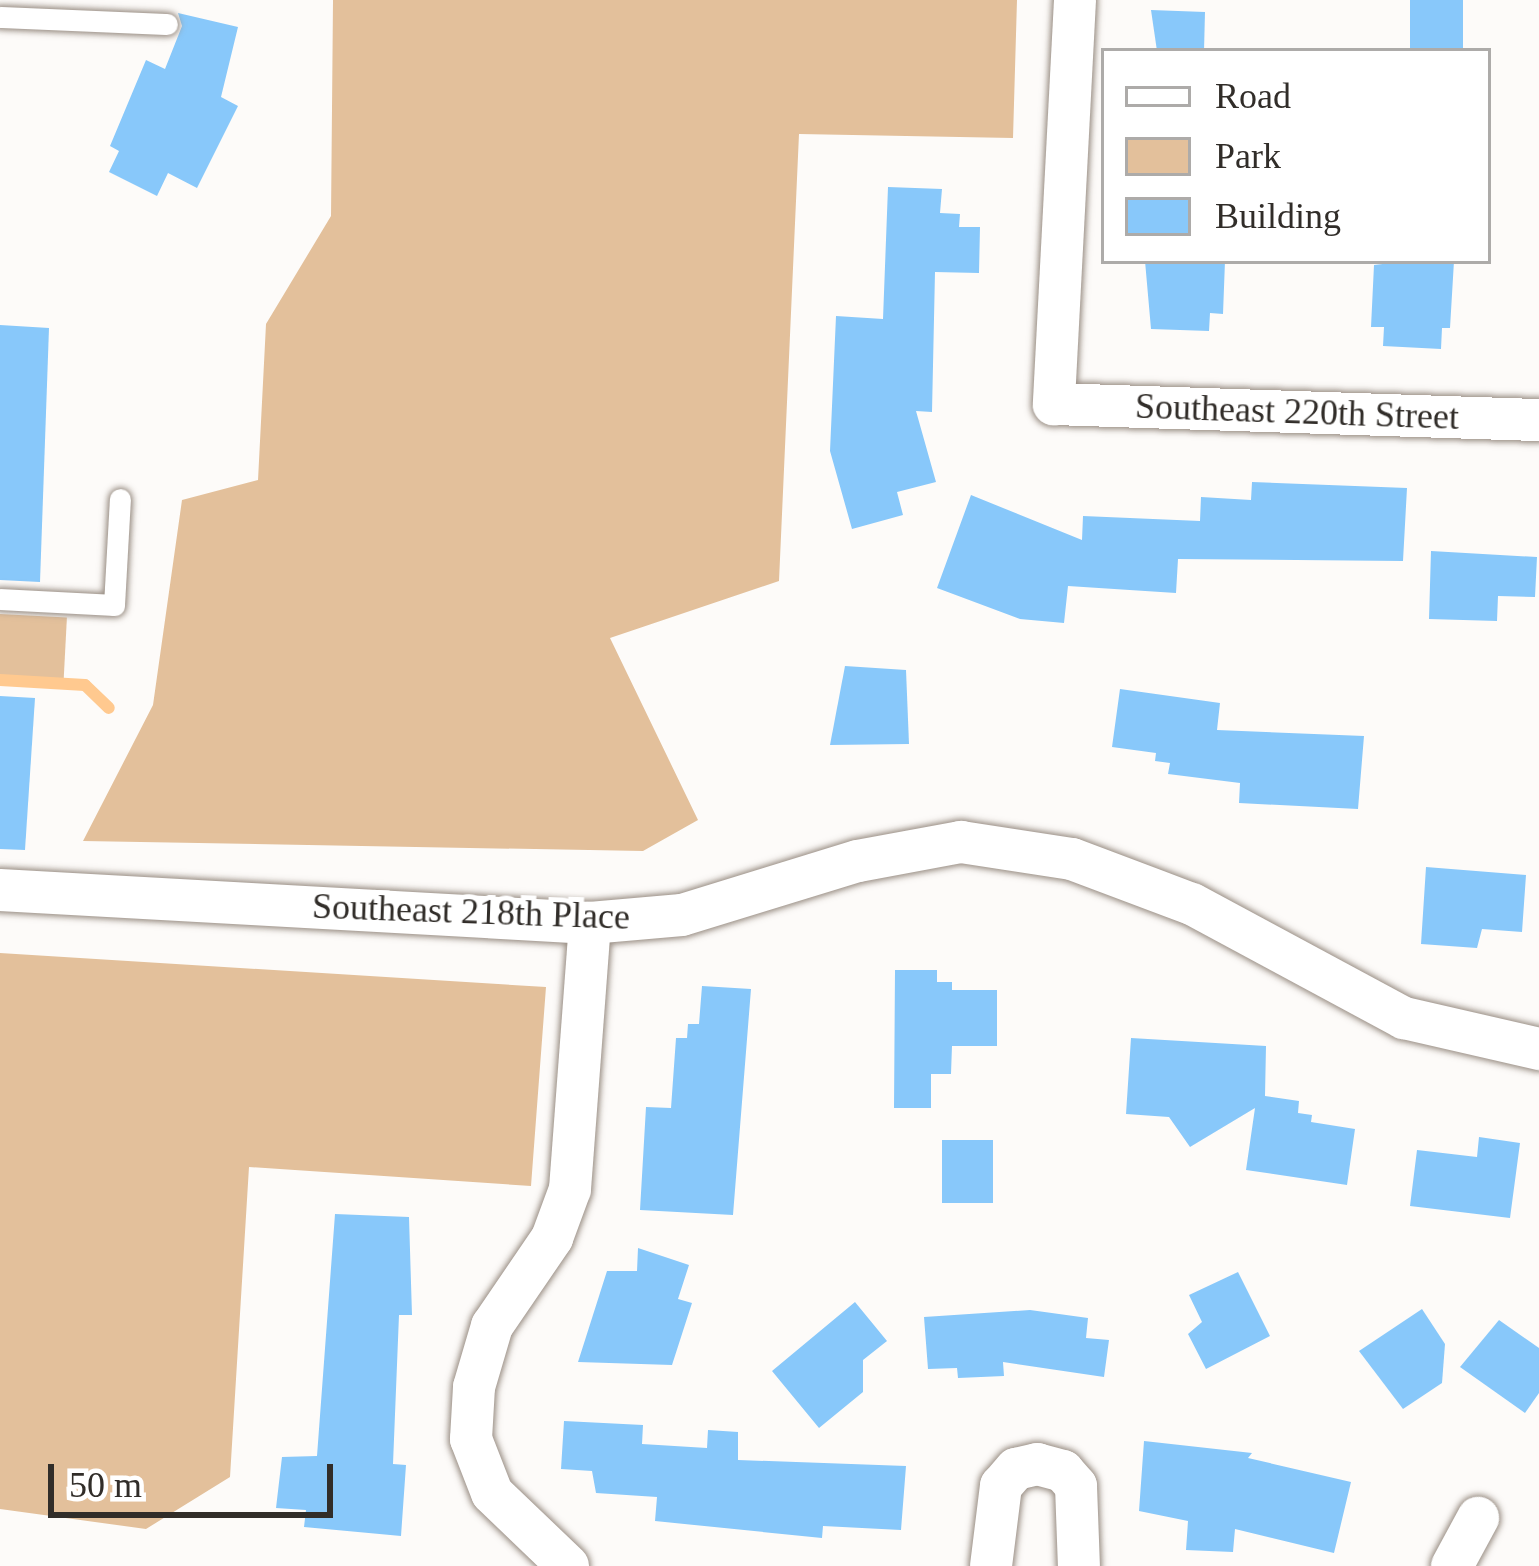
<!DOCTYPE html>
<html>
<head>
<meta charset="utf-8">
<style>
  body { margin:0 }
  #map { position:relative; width:1539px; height:1566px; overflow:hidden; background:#fdfbf9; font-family:Georgia,serif }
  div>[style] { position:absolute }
  .green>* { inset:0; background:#e3c09b; transform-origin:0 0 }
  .stream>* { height:12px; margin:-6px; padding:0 6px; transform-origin:6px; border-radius:6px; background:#ffc98f }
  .building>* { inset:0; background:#88c8fa; transform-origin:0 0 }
  .roads { filter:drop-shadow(0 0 3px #9a8f85) drop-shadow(0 0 3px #9a8f85) }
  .lane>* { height:21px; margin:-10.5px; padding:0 10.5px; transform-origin:10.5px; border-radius:10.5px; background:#fff }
  .street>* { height:42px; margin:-21px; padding:0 21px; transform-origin:21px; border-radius:21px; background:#fff }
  span { translate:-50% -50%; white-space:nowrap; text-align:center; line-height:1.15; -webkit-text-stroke:10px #fff; paint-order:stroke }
  .street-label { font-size:36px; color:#312d29 }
  .legend { position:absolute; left:1101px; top:48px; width:390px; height:216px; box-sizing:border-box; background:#fff; border:3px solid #adaba9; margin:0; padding:15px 21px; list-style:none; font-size:36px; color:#312d29 }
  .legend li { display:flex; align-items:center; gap:24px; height:60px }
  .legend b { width:60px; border:3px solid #adaba9 }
  .scale { position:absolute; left:48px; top:1464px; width:285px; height:54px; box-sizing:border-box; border:6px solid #312d29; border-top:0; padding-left:15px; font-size:36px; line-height:42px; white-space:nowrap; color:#312d29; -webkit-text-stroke:9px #fff; paint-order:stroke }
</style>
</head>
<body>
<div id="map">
  <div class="green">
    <i style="clip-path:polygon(333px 0,1017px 0,1013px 138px,799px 134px,779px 581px,610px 638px,698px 820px,643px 851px,83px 841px,153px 705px,182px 500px,258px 480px,266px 324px,331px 216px)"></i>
    <i style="left:0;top:614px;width:67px;height:63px;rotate:3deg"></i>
    <i style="clip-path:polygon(0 953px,546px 987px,531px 1186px,249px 1167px,230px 1477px,146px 1529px,0 1509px)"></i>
  </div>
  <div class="stream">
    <i style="left:0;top:680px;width:85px;rotate:3.4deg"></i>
    <i style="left:85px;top:685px;width:33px;rotate:44deg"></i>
  </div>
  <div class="building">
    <i style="left:1410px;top:0;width:53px;height:51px"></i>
    <i style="clip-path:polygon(1151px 10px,1205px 12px,1204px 51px,1157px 51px)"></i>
    <i style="clip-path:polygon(178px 13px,238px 27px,221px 97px,238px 106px,197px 188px,168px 173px,157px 196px,109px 172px,119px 151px,110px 146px,146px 60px,165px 69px,182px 26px)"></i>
    <i style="clip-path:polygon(888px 187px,942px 189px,940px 213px,960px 214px,959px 227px,980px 227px,979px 273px,935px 272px,932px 412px,916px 411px,936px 482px,897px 492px,903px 515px,852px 529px,830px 451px,836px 316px,883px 319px)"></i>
    <i style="clip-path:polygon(1145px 261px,1225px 261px,1223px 314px,1210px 313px,1209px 331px,1151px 329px)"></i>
    <i style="clip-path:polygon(1408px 261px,1454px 261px,1450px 328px,1442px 328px,1441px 349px,1383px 346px,1384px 327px,1371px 327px,1374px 265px)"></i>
    <i style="clip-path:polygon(0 325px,49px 328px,40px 582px,0 580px)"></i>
    <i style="clip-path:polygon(1252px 482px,1407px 488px,1403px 561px,1178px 559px,1176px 593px,1068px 586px,1064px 623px,1020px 619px,937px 588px,971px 495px,1082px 540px,1083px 516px,1200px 521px,1201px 497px,1251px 500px)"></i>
    <i style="clip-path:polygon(1431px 551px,1537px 557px,1535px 597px,1498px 596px,1497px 621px,1429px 619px)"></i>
    <i style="clip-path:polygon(845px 666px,906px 670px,909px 744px,830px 745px)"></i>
    <i style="clip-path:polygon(1120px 689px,1220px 703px,1217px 730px,1364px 736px,1358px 809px,1239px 803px,1240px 783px,1168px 774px,1170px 763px,1155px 761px,1156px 753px,1112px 747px)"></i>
    <i style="clip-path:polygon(0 696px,35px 698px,25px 850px,0 849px)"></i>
    <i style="clip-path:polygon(1426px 867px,1526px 875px,1522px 932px,1482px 929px,1477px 948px,1421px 944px)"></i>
    <i style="clip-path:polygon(895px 970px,937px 970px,937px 982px,952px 982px,952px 990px,997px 990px,997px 1046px,952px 1046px,951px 1074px,931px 1074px,931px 1108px,894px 1108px)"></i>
    <i style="clip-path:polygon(702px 986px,751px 989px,733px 1215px,640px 1210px,646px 1107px,671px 1108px,676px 1038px,687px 1038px,688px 1024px,699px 1024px)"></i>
    <i style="clip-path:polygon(1131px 1038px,1266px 1046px,1265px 1096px,1299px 1101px,1298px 1113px,1312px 1115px,1311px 1122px,1355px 1129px,1347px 1185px,1246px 1170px,1255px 1108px,1190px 1147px,1169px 1117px,1126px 1114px)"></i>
    <i style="clip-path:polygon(1479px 1137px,1520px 1143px,1510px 1218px,1410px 1206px,1417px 1150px,1477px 1157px)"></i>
    <i style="left:942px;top:1140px;width:51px;height:63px"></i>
    <i style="clip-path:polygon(335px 1214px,409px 1217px,412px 1315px,399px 1315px,393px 1464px,406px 1465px,401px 1536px,304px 1527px,306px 1510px,276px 1508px,282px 1457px,317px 1456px)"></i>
    <i style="clip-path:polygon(638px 1248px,689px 1265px,678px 1299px,692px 1303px,672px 1365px,578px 1362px,607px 1271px,637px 1271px)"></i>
    <i style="clip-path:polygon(1238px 1272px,1270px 1336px,1206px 1369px,1188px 1334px,1202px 1322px,1189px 1295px)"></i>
    <i style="clip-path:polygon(855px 1302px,887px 1341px,863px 1360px,863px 1392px,819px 1428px,772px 1371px)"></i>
    <i style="clip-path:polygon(1422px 1309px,1445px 1344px,1442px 1383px,1403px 1409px,1359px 1351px)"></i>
    <i style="clip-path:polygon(1030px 1310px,1088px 1318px,1086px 1338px,1109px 1340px,1104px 1377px,1003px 1362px,1004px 1376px,958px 1378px,957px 1368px,928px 1369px,924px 1317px)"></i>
    <i style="clip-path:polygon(1499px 1320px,1539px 1348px,1539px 1393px,1525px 1413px,1460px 1367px)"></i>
    <i style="clip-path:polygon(564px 1421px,643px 1425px,642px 1444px,707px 1448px,708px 1430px,738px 1432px,738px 1460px,906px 1466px,901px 1530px,823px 1526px,822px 1538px,655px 1521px,657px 1497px,596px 1493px,592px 1471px,561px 1469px)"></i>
    <i style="clip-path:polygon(1144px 1441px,1252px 1453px,1248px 1458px,1351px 1482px,1334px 1553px,1235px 1529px,1233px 1552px,1186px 1550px,1188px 1521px,1139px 1511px)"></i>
  </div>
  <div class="roads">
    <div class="lane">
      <i style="left:0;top:17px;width:167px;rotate:2.4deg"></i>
      <i style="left:0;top:599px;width:114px;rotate:3deg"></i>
      <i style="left:114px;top:605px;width:106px;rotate:-86.8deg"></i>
    </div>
    <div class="street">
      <i style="left:1075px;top:0;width:405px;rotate:93deg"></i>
      <i style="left:1054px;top:404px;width:485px;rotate:1.9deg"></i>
      <i style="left:0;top:890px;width:591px;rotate:3.2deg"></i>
      <i style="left:590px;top:923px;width:92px;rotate:-5deg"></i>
      <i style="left:682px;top:915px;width:184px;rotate:-17.1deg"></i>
      <i style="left:858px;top:861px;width:105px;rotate:-10.5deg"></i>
      <i style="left:961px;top:842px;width:112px;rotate:8.7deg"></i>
      <i style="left:1072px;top:859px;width:128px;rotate:20.6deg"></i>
      <i style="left:1192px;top:904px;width:241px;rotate:28.3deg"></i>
      <i style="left:1404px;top:1018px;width:139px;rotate:12.9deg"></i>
      <i style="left:568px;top:1566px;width:105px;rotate:-136.2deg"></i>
      <i style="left:492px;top:1493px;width:58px;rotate:-111.3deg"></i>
      <i style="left:471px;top:1439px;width:52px;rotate:-86.7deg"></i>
      <i style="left:474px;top:1387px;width:64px;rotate:-73.6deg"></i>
      <i style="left:492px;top:1326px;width:107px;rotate:-55.7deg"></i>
      <i style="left:552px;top:1238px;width:52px;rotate:-69.8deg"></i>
      <i style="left:570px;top:1189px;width:267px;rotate:-85.7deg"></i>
      <i style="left:991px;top:1566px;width:81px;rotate:-82.9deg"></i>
      <i style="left:1001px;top:1486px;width:23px;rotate:-49deg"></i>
      <i style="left:1016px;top:1469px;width:22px;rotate:-13deg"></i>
      <i style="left:1037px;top:1464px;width:27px;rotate:15deg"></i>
      <i style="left:1063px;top:1471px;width:20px;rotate:49deg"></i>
      <i style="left:1076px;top:1486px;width:80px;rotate:87.9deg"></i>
      <i style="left:1452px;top:1566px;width:55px;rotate:-61.6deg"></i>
    </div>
  </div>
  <div class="street-label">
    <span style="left:1297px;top:412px;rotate:2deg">Southeast 220th Street</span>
    <span style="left:471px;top:912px;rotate:2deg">Southeast 218th Place</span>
  </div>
  <ul class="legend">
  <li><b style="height:15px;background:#fff"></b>Road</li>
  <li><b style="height:33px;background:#e3c09b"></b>Park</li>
  <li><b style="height:33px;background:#88c8fa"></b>Building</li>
  </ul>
  <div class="scale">50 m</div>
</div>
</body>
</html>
